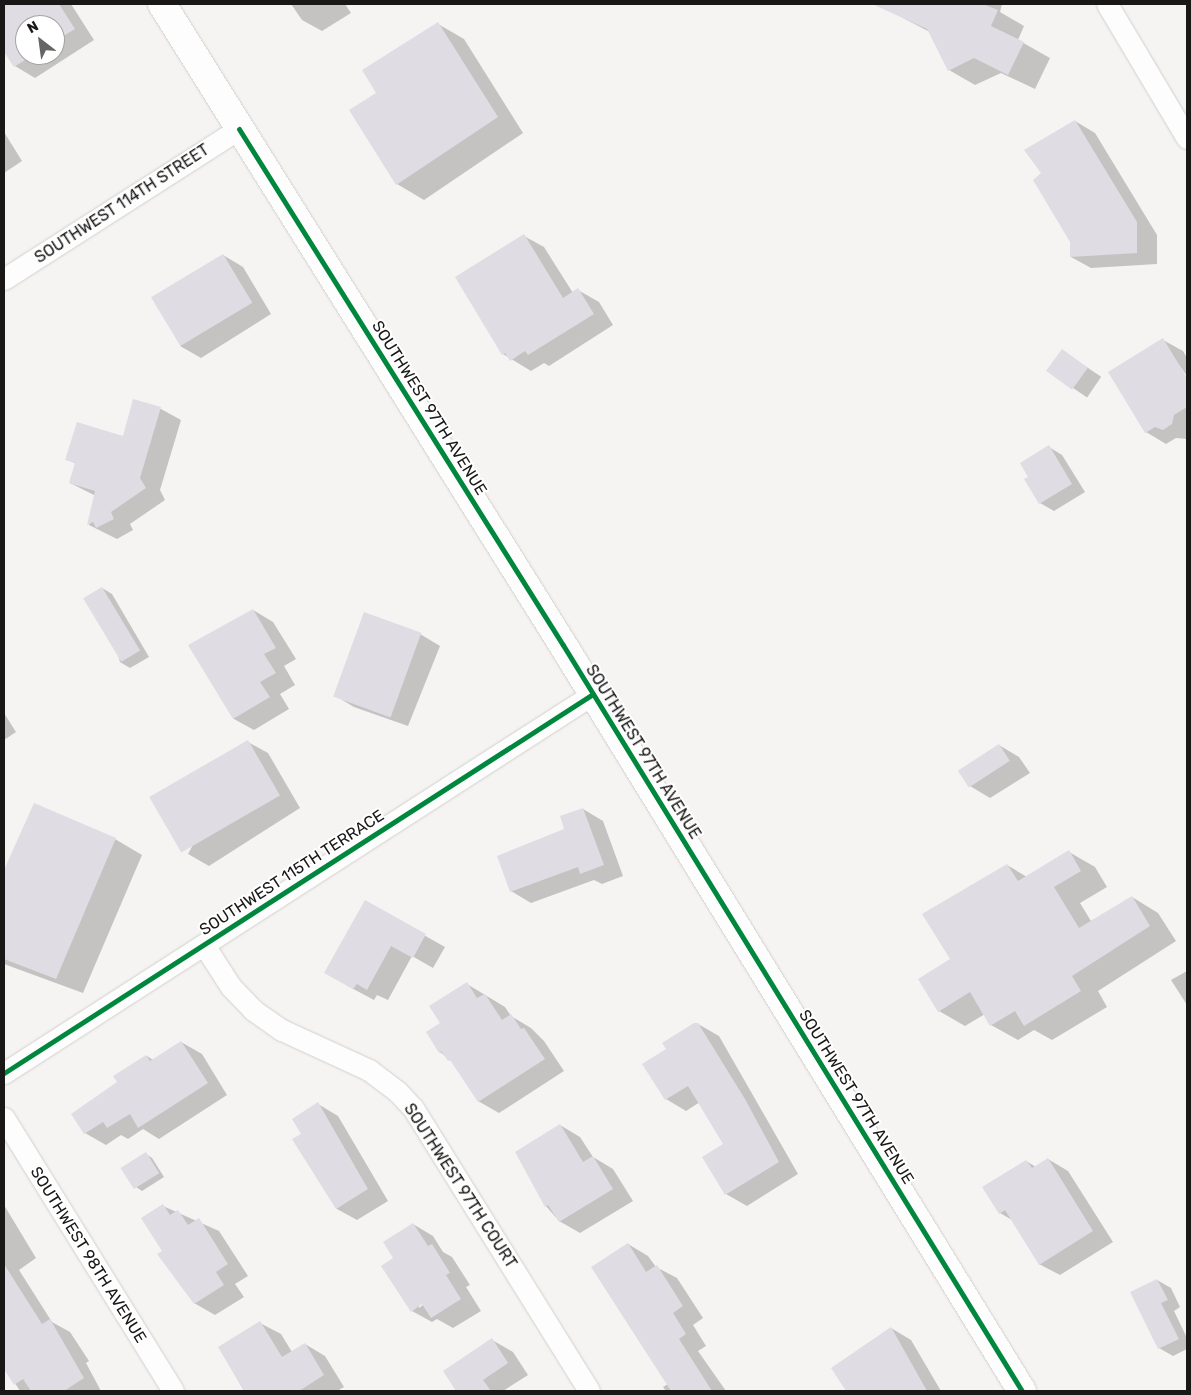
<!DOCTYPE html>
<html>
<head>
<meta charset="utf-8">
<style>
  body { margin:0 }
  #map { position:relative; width:1191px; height:1395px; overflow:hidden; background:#f5f4f2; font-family:Rubik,sans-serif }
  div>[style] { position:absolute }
  .shadow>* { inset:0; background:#0003; transform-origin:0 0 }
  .building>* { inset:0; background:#dfdce4; transform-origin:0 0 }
  .roads { filter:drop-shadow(0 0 1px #d1d0ce) drop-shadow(0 0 1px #d1d0ce) }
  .minor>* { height:21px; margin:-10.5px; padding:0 10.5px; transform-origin:10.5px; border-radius:10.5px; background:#fefdfd }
  .tertiary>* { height:28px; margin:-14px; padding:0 14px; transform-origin:14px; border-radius:14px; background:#fefdfd }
  .cycleway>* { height:5px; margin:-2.5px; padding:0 2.5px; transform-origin:2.5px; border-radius:2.5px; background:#00873e }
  span { translate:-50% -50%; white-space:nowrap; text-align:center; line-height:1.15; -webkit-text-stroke:4px #fff; paint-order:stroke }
  .street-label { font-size:16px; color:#191817 }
  .frame { position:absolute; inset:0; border:5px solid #191817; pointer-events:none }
  .north { position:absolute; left:15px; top:15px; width:50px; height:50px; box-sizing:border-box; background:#fff; border:1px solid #a3a3a2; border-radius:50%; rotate:330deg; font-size:14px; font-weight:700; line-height:20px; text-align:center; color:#191817 }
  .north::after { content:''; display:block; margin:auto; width:18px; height:22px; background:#666564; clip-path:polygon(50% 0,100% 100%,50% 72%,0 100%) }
</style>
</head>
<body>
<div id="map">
  <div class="shadow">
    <i style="clip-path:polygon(evenodd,4px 4px,71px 4px,94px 40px,35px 78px,15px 66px,4px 49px,4px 4px,25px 25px,55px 25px,55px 55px,25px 55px,25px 25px)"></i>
    <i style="clip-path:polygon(291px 4px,345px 4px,351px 13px,322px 31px,302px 20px)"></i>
    <i style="clip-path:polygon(876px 4px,1002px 4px,1000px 12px,1024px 26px,1018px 40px,1050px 58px,1035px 89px,1001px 73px,975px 85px,949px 70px,930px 32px)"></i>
    <i style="clip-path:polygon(438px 24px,464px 39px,523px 133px,424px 200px,397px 184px)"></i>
    <i style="clip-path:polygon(1075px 121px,1095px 133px,1157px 235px,1157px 264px,1091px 268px,1071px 257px,1072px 241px,1043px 174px)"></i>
    <i style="clip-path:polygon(4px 132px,22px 161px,4px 173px)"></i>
    <i style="clip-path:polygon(524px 236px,544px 247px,573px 293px,578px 290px,599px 302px,613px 325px,549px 366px,544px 363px,531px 371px,503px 354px)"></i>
    <i style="clip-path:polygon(223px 255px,243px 267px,271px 314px,201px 358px,180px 346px)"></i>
    <i style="clip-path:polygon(1163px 340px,1183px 351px,1187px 358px,1187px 376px,1172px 355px,1187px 380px,1187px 439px,1176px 438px,1166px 444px,1146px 432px)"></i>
    <i style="left:1063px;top:351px;width:46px;height:25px;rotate:34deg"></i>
    <i style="clip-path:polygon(134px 401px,161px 409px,181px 420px,160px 490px,165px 500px,130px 524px,133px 530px,117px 539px,89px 525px,96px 496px,70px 483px,76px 464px,67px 459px,124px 437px)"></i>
    <i style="clip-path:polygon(1049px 447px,1062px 455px,1085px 492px,1054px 511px,1040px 503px,1030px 477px)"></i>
    <i style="clip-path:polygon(102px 588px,112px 594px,149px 657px,130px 668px,120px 662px)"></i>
    <i style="clip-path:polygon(253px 610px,273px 622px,296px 659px,284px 666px,295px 685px,280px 694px,289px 709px,254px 730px,234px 719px,189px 646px)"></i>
    <i style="clip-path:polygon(420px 634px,440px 646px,408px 726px,354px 707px,334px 695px)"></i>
    <i style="clip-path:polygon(4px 713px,16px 732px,4px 740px)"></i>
    <i style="clip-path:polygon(248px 742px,268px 753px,300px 808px,209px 866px,188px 854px)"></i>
    <i style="clip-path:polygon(999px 745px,1019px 757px,1030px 773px,990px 798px,970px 786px)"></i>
    <i style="clip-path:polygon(35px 804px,115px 839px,142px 855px,83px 993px,4px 964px,4px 873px)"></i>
    <i style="clip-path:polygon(583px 809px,603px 821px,623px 876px,602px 884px,594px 880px,531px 903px,511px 891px)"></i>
    <i style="clip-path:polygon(1069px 852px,1095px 867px,1107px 887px,1080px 903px,1091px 921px,1132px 897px,1158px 913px,1176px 941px,1098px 991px,1107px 1007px,1052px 1040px,1034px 1030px,1018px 1040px,991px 1025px,985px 1014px,965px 1026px,939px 1011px,951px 960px,1007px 865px,1027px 877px)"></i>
    <i style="clip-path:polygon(365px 902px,445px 947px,433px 968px,412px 956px,388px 1000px,377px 995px,374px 1000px,346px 985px)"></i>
    <i style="clip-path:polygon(1187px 971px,1187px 1005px,1171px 980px)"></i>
    <i style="clip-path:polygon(467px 984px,505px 1007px,511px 1016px,531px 1028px,544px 1041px,564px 1071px,499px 1113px,478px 1101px,454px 1063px,440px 1052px,441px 1023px)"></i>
    <i style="clip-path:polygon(698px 1024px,719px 1036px,798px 1174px,747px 1206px,726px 1194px,725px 1144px,700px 1102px,686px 1111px,666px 1099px,668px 1049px)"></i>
    <i style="clip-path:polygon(181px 1042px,202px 1054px,227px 1095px,159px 1139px,143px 1129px,128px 1139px,121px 1135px,106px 1145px,85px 1133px,73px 1114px,119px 1082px,147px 1056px,153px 1060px)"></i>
    <i style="clip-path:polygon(318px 1104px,338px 1116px,388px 1201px,357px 1220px,337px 1209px,293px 1140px,302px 1134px)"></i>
    <i style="clip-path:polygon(560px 1125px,580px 1137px,593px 1157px,613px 1169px,633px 1201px,580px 1233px,559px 1221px,546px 1206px)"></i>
    <i style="clip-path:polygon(146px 1154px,152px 1158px,164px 1177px,142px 1191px,136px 1187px)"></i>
    <i style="clip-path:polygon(1048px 1159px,1068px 1171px,1113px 1242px,1060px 1275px,1039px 1264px,1012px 1220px,1000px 1213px,1026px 1161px,1036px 1167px)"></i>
    <i style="clip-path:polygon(4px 1205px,36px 1258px,19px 1270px,52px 1322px,70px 1332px,89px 1361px,86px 1363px,101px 1391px,20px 1391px,4px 1366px)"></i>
    <i style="clip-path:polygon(163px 1206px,219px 1231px,248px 1276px,235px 1284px,244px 1297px,215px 1315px,194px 1303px,164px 1252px)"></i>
    <i style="clip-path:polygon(evenodd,413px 1224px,433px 1236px,443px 1252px,452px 1257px,470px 1285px,466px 1287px,481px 1311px,453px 1328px,437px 1319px,432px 1322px,412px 1311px,395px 1258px,413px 1224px,428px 1301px,419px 1308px,419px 1305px,428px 1301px)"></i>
    <i style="clip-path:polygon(628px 1244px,648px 1256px,656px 1267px,677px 1278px,703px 1318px,693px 1325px,706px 1346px,698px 1351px,726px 1391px,666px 1391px,663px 1387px,668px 1384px)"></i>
    <i style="clip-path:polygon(1157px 1280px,1171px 1288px,1180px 1307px,1174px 1311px,1187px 1338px,1187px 1349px,1173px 1356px,1159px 1348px)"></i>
    <i style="clip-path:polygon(260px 1323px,281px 1334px,292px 1352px,305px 1344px,325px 1356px,344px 1387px,337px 1391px,244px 1391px,220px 1348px)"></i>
    <i style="clip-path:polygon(891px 1328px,911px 1340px,941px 1391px,847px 1391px,833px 1369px)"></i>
    <i style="clip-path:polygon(492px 1340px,513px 1352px,528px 1375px,503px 1391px,458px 1391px,444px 1371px)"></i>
  </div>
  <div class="building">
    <i style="clip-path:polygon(4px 4px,59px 4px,75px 29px,55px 41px,55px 25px,25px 25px,25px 55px,33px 55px,14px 67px,4px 52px)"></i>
    <i style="clip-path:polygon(872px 4px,982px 4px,998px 10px,991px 26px,1024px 42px,1008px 75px,974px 58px,948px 71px,927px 29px)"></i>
    <i style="clip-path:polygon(438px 22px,498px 117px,396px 185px,349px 110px,376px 93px,362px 70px)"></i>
    <i style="clip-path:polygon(1075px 120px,1137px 222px,1137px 253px,1070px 257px,1070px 242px,1033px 180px,1041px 173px,1024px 150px)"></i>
    <i style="clip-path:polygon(524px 234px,563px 298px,578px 288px,594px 314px,528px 355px,525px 351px,510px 361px,505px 353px,502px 355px,455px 277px)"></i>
    <i style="left:223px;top:254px;width:57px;height:84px;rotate:59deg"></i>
    <i style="clip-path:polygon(1163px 338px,1187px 378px,1187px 407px,1174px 415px,1172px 424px,1163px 430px,1155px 427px,1145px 433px,1108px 372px)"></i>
    <i style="left:1062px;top:349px;width:32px;height:27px;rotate:36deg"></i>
    <i style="clip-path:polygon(133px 399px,161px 407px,140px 478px,146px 488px,111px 512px,114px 519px,96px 528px,93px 522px,87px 525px,95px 491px,69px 483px,75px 463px,65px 460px,77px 422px,123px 436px)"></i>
    <i style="clip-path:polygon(1049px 445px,1072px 484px,1039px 504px,1024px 479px,1028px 477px,1020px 463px)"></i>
    <i style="left:102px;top:587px;width:74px;height:22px;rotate:59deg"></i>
    <i style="clip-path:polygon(253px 609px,276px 648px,264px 654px,276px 673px,260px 682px,270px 697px,233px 719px,188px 645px)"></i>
    <i style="left:364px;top:612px;width:61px;height:90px;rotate:20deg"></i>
    <i style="left:248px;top:740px;width:64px;height:114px;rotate:60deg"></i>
    <i style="left:999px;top:744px;width:20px;height:49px;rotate:57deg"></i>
    <i style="clip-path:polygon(34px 803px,116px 838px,56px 979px,4px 959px,4px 870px)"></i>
    <i style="clip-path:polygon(583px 808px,604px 865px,580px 874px,578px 867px,510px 892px,497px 856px,564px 829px,560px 816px)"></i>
    <i style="clip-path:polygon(1069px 850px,1081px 871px,1054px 887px,1079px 928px,1132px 896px,1150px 926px,1072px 976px,1081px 991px,1024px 1026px,1015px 1011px,990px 1026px,970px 992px,938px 1012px,918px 979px,950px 959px,922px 914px,1007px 864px,1018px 881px)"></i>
    <i style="clip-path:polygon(365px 900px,426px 934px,413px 958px,391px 946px,367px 990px,357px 984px,353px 989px,324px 973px)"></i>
    <i style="clip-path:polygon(467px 982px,477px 998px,485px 994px,502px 1020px,511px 1014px,521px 1029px,524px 1028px,545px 1059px,478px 1102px,450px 1060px,448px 1061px,441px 1051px,439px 1053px,426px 1032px,440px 1023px,429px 1006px)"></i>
    <i style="clip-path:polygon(694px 1023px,698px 1023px,745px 1099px,779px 1162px,725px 1195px,702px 1157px,723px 1144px,688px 1086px,665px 1100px,642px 1064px,666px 1049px,662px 1043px)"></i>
    <i style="clip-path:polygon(181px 1041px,208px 1083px,138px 1128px,130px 1114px,107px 1128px,103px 1122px,84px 1134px,71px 1114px,117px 1082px,113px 1076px,146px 1055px,150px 1061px)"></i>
    <i style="clip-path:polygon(318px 1102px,368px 1189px,336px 1209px,292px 1139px,301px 1134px,292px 1119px)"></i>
    <i style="clip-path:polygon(560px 1124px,583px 1162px,593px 1156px,613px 1189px,559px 1222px,548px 1205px,545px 1207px,515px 1152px)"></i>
    <i style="left:146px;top:1152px;width:25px;height:30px;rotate:58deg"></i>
    <i style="clip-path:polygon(1048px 1158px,1093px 1231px,1039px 1265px,1005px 1210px,999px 1214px,982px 1187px,1026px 1160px,1032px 1168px)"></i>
    <i style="clip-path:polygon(163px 1204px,170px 1215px,178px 1210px,188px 1225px,199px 1218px,228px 1264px,216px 1272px,224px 1285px,194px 1304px,157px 1254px,162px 1251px,141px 1218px)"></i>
    <i style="clip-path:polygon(413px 1223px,428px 1246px,432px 1244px,450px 1273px,446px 1275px,461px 1299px,431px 1318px,422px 1304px,411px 1312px,381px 1266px,393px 1258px,383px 1242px)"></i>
    <i style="clip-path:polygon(628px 1243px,646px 1272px,657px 1265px,683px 1306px,673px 1313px,686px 1334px,679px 1339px,712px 1391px,671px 1391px,591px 1267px)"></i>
    <i style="clip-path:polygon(4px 1264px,42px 1324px,50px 1319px,84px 1378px,64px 1391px,31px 1391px,23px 1379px,14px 1385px,4px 1369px)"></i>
    <i style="clip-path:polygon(1157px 1279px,1168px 1300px,1161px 1303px,1179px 1339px,1158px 1349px,1130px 1292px)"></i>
    <i style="clip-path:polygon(260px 1321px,282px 1357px,305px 1343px,324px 1375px,299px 1391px,244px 1391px,218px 1347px)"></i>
    <i style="clip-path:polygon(891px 1327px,927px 1391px,846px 1391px,831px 1368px)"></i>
    <i style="clip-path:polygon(492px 1338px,508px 1363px,483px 1380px,491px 1391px,456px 1391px,443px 1371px)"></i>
  </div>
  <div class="roads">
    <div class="minor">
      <i style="left:1107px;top:4px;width:156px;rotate:59.2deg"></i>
      <i style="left:4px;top:279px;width:279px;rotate:-32.6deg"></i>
      <i style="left:204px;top:945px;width:50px;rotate:57.3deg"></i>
      <i style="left:231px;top:987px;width:32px;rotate:46deg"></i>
      <i style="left:253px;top:1010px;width:35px;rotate:35deg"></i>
      <i style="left:282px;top:1030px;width:96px;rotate:24.7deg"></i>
      <i style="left:369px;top:1070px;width:35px;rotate:37deg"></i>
      <i style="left:397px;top:1091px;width:23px;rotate:47deg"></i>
      <i style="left:413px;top:1108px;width:333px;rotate:58.1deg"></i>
      <i style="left:4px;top:1073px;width:700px;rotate:-32.76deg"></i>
      <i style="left:4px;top:1118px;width:321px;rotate:58.2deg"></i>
    </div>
    <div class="tertiary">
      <i style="left:162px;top:4px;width:756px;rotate:57.97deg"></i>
      <i style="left:563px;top:645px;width:876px;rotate:58.4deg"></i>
    </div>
  </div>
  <div class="cycleway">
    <i style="left:239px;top:129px;width:609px;rotate:57.88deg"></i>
    <i style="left:563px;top:645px;width:876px;rotate:58.4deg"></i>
    <i style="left:4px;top:1073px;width:700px;rotate:-32.76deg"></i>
  </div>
  <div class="street-label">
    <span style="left:122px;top:204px;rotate:-33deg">SOUTHWEST 114TH STREET</span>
    <span style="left:429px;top:408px;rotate:58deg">SOUTHWEST 97TH AVENUE</span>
    <span style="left:643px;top:752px;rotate:58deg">SOUTHWEST 97TH AVENUE</span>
    <span style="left:292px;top:873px;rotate:-33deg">SOUTHWEST 115TH TERRACE</span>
    <span style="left:856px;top:1097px;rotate:58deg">SOUTHWEST 97TH AVENUE</span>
    <span style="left:460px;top:1186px;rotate:57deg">SOUTHWEST 97TH COURT</span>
    <span style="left:88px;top:1255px;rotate:58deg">SOUTHWEST 98TH AVENUE</span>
  </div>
  <div class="frame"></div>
  <div class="north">N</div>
</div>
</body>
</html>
